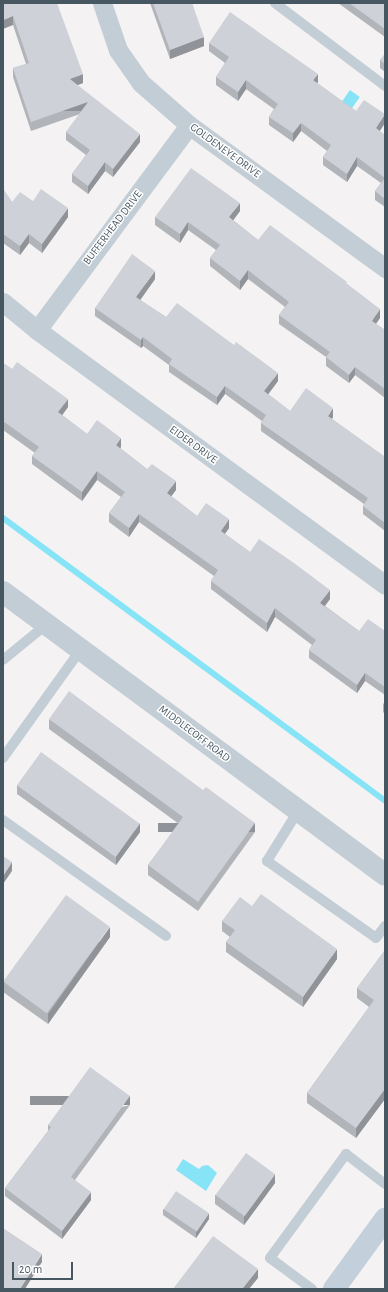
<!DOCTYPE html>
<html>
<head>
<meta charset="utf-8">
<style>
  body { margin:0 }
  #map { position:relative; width:388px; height:1292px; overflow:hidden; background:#f4f2f2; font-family:"Alegreya Sans",sans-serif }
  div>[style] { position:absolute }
  .water>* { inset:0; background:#87e4f6; transform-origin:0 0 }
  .stream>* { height:6px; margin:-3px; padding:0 3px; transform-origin:3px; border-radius:3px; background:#87e4f6 }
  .service>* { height:10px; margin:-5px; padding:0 5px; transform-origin:5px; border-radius:5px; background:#c2cdd5 }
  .minor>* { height:19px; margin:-9.5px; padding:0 9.5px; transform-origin:9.5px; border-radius:9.5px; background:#c2cdd5 }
  .tertiary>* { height:22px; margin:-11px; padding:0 11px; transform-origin:11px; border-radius:11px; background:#c2cdd5 }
  .secondary>* { height:22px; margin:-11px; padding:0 11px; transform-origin:11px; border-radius:11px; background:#c3d0dc }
  .wall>* { inset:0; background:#b1b5ba }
  .shaded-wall>* { inset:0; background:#909397; transform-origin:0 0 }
  .building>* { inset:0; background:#ced2d8; transform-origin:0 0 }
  span { translate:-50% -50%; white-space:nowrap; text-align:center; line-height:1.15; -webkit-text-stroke:3px #fff; paint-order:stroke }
  .street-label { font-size:11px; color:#475762 }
  .frame { position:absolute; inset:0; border:4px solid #475762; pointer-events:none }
  .scale { position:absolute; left:12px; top:1262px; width:61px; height:18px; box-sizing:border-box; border:2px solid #475762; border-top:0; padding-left:5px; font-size:12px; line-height:14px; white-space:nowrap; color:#475762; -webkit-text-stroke:3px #fff; paint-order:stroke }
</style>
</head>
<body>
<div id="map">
  <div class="water">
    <i style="left:350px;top:90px;width:12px;height:21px;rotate:35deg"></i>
    <i style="clip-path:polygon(183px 1159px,199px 1169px,202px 1166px,208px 1165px,217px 1173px,206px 1191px,176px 1170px)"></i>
  </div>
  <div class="stream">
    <i style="left:3px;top:518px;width:475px;rotate:36.5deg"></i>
  </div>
  <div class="service">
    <i style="left:275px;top:3px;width:138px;rotate:37deg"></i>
    <i style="left:3px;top:660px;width:57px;rotate:-39.3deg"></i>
    <i style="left:3px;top:758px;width:134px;rotate:-54.4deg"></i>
    <i style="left:298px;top:811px;width:59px;rotate:121.8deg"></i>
    <i style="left:267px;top:861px;width:133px;rotate:35.2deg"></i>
    <i style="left:376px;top:938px;width:15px;rotate:-53deg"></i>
    <i style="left:3px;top:820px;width:200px;rotate:35.4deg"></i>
    <i style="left:312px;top:1289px;width:52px;rotate:-143.6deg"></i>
    <i style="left:270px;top:1258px;width:129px;rotate:-53.8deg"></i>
    <i style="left:346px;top:1154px;width:49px;rotate:37.6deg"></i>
  </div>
  <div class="minor">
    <i style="left:102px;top:3px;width:50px;rotate:71.2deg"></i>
    <i style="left:118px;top:50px;width:40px;rotate:55.1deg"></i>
    <i style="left:141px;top:83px;width:64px;rotate:41.2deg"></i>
    <i style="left:189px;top:125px;width:243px;rotate:36.1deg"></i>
    <i style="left:3px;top:302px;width:44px;rotate:39.5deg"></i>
    <i style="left:37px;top:330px;width:431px;rotate:36.2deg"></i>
    <i style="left:37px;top:330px;width:255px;rotate:-53.4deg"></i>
  </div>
  <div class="tertiary">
    <i style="left:3px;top:592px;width:475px;rotate:36.5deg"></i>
  </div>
  <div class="secondary">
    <i style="left:334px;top:1289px;width:87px;rotate:-53.9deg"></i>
  </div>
  <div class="wall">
    <i style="clip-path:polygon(3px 3px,83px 83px,77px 85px,140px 142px,113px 177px,105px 171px,88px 194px,72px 182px,72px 174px,86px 155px,66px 140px,66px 132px,80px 114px,31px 131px,13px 77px,13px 68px,26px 64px,13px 25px)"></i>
    <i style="clip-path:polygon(150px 3px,192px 3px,204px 46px,170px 59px)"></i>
    <i style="clip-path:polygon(338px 3px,385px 3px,385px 37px)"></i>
    <i style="clip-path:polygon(209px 43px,318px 82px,317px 83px,356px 111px,385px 123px,379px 131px,385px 135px,385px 207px,375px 200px,375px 191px,381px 183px,357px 166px,347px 182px,323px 165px,323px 157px,327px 151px,301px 131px,293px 142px,269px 125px,269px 117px,274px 109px,246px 89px,238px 101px,216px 85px,216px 77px,225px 63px,209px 51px)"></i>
    <i style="clip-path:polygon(385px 54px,385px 72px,380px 68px,380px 60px)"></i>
    <i style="clip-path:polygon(3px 189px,12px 202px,33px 201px,68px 217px,42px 253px,29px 243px,20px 255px,3px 243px)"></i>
    <i style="clip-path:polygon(240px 211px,233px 220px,258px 240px,347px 284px,380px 318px,376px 324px,385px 330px,385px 398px,355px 375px,349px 383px,326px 366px,326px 357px,279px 324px,279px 315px,285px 307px,248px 279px,240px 290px,210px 266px,210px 258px,216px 250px,188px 230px,180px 243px,155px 225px,155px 217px)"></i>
    <i style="clip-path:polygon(155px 279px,140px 300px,166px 317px,278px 381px,268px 394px,290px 411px,333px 417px,332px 419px,385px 457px,385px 531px,363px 514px,363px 506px,364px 504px,261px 431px,261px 423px,262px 421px,225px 394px,217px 405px,169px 372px,169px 365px,143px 346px,141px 348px,95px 316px,95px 308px)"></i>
    <i style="clip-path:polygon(3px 363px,68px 407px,62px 415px,87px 434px,121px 447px,120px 448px,147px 469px,176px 490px,171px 496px,197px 516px,229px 528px,225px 534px,250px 552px,330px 599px,325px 606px,359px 631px,385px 631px,385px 695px,365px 681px,357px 693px,309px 658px,309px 650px,312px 645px,275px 617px,267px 632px,211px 589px,211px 581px,214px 576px,139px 522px,129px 537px,109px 522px,109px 513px,121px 497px,97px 480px,82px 501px,32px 464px,32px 456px,35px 453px,3px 430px)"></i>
    <i style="clip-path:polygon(385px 702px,385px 714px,383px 712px,383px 704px)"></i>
    <i style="clip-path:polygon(49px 719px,255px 832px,198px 911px,148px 875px,148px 865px,179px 824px,49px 729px)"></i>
    <i style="clip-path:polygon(17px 785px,140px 832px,116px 865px,17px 794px)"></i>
    <i style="clip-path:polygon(252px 906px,337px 959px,303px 1007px,226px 952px,226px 942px,230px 937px,222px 931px,222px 921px)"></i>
    <i style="clip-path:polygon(110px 937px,48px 1024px,3px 992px,3px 982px)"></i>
    <i style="clip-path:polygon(385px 950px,385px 1099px,356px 1138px,307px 1103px,307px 1093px,369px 1007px,357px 998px,357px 988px)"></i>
    <i style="clip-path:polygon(130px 1105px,75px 1180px,91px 1200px,62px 1239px,5px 1196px,5px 1188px,48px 1131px,48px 1125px)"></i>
    <i style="clip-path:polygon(275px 1183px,244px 1225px,215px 1204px,215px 1195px)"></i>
    <i style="clip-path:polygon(163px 1209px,209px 1219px,196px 1238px,163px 1215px)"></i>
  </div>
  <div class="shaded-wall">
    <i style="clip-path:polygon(13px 16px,13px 25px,3px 29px,3px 20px)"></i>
    <i style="clip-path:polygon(204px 37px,204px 46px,170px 59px,170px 50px)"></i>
    <i style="clip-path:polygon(83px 74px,83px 83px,70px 88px,70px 79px)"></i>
    <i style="clip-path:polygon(318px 74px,318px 82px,313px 89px,313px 80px)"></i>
    <i style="clip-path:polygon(246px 80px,246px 89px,238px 101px,238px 92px)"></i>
    <i style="left:88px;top:102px;width:9px;height:60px;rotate:90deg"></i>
    <i style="clip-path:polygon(385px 114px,385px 123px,376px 137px,376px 128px)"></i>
    <i style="clip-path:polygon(301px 123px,301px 131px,293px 142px,293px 133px)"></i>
    <i style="clip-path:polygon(140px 134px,140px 142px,113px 177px,113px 169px)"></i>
    <i style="clip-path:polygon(357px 157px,357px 166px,347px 182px,347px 174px)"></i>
    <i style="clip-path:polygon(105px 162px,105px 171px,88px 194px,88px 186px)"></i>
    <i style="clip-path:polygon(240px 203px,240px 211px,229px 226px,229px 217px)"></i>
    <i style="clip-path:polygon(68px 208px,68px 217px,42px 253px,42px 244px)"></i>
    <i style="clip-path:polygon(188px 222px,188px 230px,180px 243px,180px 234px)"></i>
    <i style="clip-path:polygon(29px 234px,29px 243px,20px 255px,20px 246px)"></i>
    <i style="clip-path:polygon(248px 270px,248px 279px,240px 290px,240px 281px)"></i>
    <i style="clip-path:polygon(155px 271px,155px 279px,136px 306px,136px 297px)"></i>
    <i style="clip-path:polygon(380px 309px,380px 318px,372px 329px,372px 321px)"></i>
    <i style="clip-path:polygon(143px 337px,143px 346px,141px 348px,141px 340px)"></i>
    <i style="clip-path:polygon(355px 367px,355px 375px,349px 383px,349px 375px)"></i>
    <i style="clip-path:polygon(278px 373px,278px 381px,264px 400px,264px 391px)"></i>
    <i style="clip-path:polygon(225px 386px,225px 394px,217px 405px,217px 397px)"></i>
    <i style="clip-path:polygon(68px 399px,68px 407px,58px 421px,58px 412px)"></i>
    <i style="clip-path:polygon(333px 408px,333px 417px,328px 424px,328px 416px)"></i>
    <i style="clip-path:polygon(121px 438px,121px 447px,116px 454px,116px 445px)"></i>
    <i style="clip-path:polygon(97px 471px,97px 480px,82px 501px,82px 492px)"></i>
    <i style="clip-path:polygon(176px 481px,176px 490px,167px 502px,167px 493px)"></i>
    <i style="clip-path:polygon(139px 514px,139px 522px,129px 537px,129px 528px)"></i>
    <i style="clip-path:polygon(229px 519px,229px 528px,221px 539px,221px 531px)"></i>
    <i style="clip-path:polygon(330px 590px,330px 599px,320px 612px,320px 603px)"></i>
    <i style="clip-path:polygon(275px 608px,275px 617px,267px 632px,267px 623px)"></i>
    <i style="clip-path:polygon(365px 673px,365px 681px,357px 693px,357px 685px)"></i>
    <i style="clip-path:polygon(140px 823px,140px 832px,116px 865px,116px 857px)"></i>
    <i style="left:255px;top:823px;width:9px;height:97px;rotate:90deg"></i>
    <i style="clip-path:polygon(12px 862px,12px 871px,3px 884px,3px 876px)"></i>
    <i style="clip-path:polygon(110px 927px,110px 937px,48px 1024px,48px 1014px)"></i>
    <i style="clip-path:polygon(337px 949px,337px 959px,303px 1007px,303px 997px)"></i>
    <i style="clip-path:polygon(385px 1089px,385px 1099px,356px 1138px,356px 1128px)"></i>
    <i style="left:130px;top:1096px;width:9px;height:100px;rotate:90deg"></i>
    <i style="clip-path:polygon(275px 1174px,275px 1183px,244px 1225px,244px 1217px)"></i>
    <i style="clip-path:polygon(91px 1192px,91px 1200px,62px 1239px,62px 1231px)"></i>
    <i style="clip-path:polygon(209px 1213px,209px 1219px,196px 1238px,196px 1232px)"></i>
    <i style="clip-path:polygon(42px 1254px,42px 1262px,25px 1289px,20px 1289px)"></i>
    <i style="clip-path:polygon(258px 1269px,258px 1278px,249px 1289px,242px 1289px)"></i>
  </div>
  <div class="building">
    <i style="clip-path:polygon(3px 3px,57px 3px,83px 74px,70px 79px,140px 134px,113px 169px,105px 162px,88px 186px,72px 174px,90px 150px,66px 132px,88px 102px,31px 122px,13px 68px,29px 63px,13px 16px,3px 20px)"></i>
    <i style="clip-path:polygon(153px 3px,192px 3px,204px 37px,170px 50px)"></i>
    <i style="clip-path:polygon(349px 3px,385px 3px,385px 29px)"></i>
    <i style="clip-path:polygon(230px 12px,318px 74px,313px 80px,356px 111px,364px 100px,385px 114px,376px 128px,385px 135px,385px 199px,375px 191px,385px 178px,357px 157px,347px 174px,323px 157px,331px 145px,301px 123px,293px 133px,269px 117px,278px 104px,246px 80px,238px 92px,216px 77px,229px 57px,209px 43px)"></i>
    <i style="clip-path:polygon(385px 54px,385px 64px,380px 60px)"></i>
    <i style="clip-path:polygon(191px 168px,240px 203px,229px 217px,258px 240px,270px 225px,347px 282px,346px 283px,380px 309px,372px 321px,385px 330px,385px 389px,355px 367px,349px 375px,326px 357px,330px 352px,279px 315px,289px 302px,248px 270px,240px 281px,210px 258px,220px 245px,188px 222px,180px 234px,155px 217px)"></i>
    <i style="clip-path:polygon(3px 189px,12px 202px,20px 192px,33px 201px,41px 189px,68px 208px,42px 244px,29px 234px,20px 246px,3px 234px)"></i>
    <i style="clip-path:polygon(132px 254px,155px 271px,136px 297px,166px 317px,177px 303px,234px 345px,236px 342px,278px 373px,264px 391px,290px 411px,306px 388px,333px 408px,328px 416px,385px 457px,385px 523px,363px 506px,368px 498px,261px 423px,266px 415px,225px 386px,217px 397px,169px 364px,172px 359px,143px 337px,141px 340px,95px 308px)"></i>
    <i style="clip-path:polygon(17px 362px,68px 399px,58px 412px,87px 434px,97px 420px,121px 438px,116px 445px,147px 469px,152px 464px,176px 481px,167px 493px,197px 516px,206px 503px,229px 519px,221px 531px,250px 552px,259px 539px,294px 563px,330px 590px,320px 603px,359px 631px,368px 619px,385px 631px,385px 687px,365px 673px,357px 685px,309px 650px,316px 640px,275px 608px,267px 623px,211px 581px,218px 570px,139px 514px,129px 528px,109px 513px,125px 492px,97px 471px,82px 492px,32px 456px,39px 447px,3px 421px,3px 363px,12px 369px)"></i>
    <i style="clip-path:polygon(69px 691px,203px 790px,206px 787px,255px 823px,198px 902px,148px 865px,183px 817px,49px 719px)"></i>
    <i style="left:41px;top:752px;width:122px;height:41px;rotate:36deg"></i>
    <i style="clip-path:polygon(3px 856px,12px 862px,3px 876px)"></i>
    <i style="clip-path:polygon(261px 894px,337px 949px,303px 997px,226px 942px,235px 930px,222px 921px,240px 897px,252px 906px)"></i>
    <i style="left:66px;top:895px;width:54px;height:107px;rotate:36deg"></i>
    <i style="clip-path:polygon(385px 950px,385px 1089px,356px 1128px,307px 1093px,374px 1000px,357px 988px)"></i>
    <i style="clip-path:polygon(90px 1067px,130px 1096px,71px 1177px,91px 1192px,62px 1231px,5px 1188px,51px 1127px,48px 1125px)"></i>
    <i style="left:246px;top:1153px;width:36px;height:52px;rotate:36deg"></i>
    <i style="left:176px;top:1191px;width:40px;height:22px;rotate:34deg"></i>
    <i style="clip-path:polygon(3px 1228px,42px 1254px,20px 1289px,3px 1289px)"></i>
    <i style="clip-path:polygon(213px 1236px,258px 1269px,242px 1289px,173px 1289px)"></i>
  </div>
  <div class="street-label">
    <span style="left:225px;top:151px;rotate:36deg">GOLDENEYE DRIVE</span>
    <span style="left:113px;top:228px;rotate:-53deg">BUFFERHEAD DRIVE</span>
    <span style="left:193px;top:445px;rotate:36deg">EIDER DRIVE</span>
    <span style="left:194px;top:734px;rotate:37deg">MIDDLECOFF ROAD</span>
  </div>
  <div class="frame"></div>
  <div class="scale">20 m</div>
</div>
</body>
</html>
